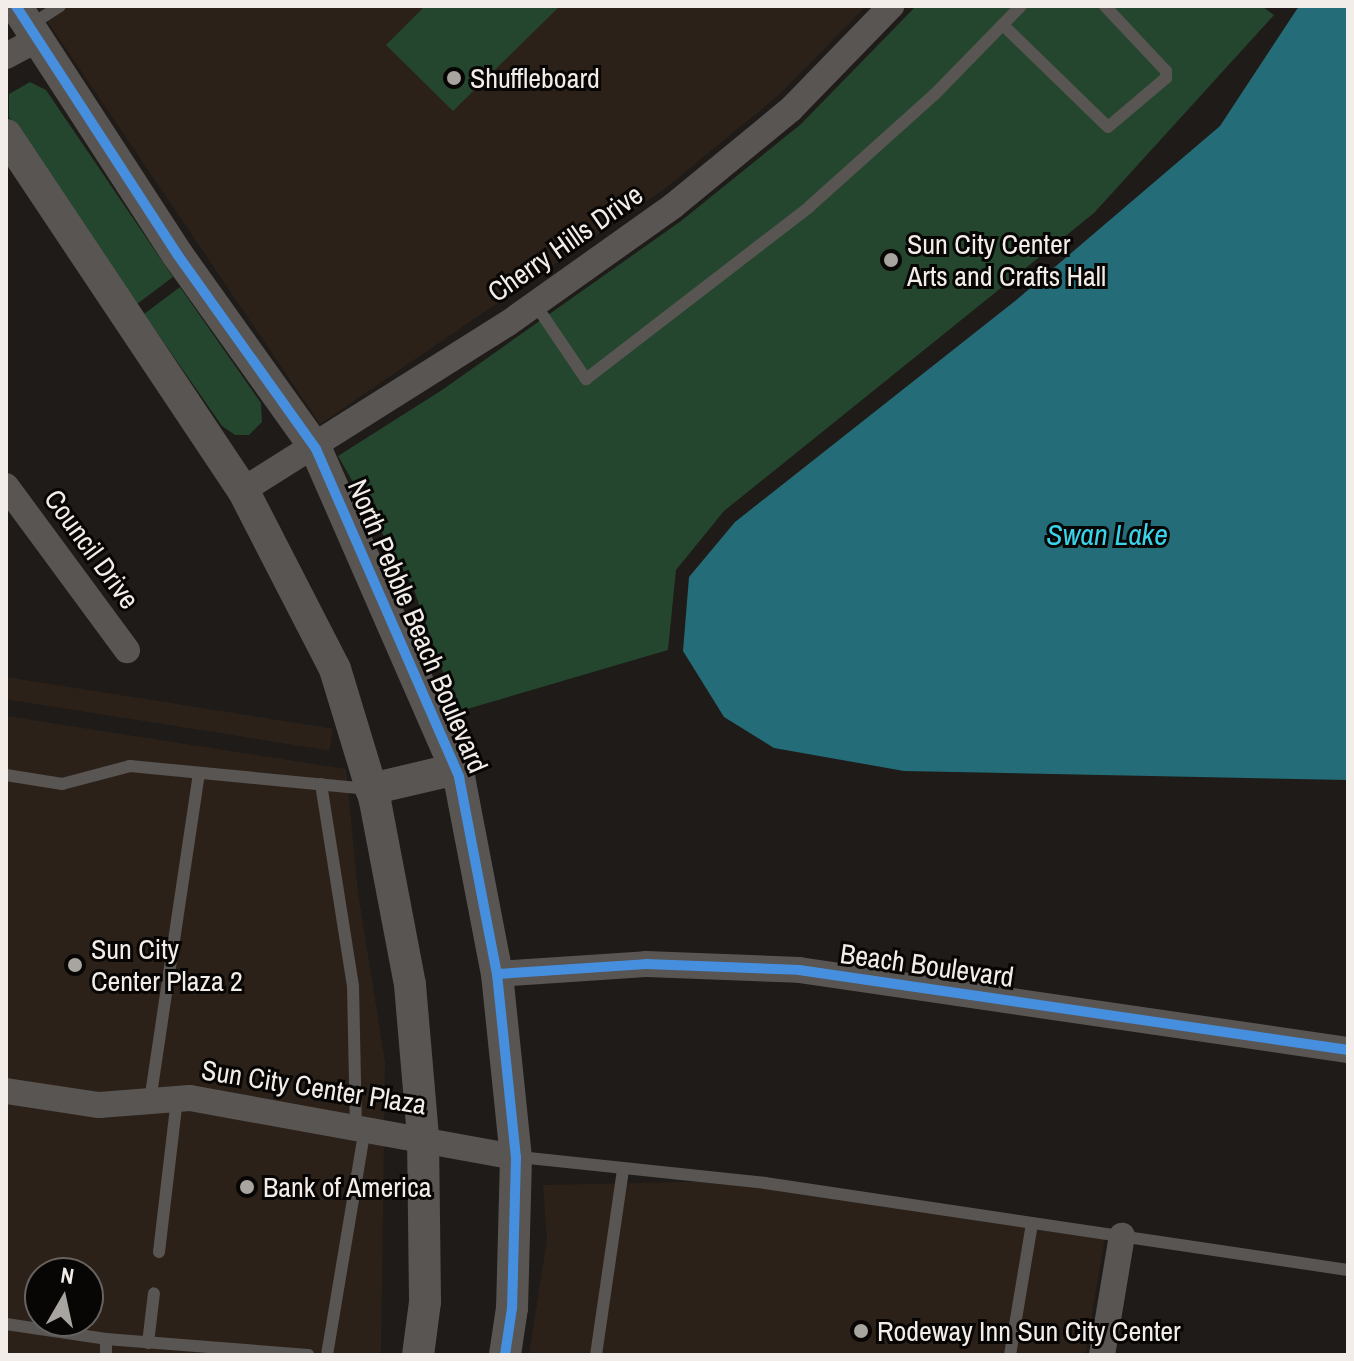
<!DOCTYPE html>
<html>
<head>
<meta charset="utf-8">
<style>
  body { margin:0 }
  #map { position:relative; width:1354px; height:1361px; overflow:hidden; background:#1e1b18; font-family:"Archivo Narrow",sans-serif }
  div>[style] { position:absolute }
  .built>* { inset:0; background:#2c2119; transform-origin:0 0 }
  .green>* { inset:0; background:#24452e }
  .water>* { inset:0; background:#236c78 }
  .service>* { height:12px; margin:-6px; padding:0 6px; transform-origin:6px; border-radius:6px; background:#585553 }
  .minor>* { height:26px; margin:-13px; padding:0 13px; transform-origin:13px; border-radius:13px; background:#585553 }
  .tertiary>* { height:32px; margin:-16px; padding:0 16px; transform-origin:16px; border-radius:16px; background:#585553 }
  .cycleway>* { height:10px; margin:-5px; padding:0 5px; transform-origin:5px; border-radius:5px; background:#468fdf }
  .dots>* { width:22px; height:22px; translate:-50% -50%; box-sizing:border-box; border:4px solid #080604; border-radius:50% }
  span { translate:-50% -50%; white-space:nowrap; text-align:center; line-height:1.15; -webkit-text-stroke:6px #080604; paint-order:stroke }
  .poi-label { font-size:28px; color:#f2ede9 }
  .left { translate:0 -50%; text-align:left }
  .street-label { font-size:28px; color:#f2ede9 }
  .water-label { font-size:30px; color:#39d4eb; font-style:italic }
  .frame { position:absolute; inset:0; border:8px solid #f2ede9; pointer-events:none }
  .north { position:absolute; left:24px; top:1257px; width:80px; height:80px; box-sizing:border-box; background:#080604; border:2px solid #666260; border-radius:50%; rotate:9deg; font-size:22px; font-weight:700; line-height:32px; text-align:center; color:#f2ede9 }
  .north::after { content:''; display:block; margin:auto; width:28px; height:36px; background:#a8a4a0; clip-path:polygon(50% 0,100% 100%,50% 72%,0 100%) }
</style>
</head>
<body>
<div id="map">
  <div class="built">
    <i style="clip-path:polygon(37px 6px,866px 6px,780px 94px,663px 190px,320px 424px)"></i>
    <i style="left:6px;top:677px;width:331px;height:22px;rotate:9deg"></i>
    <i style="clip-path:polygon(evenodd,6px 716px,346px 769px,358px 893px,385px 1062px,381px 1355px,6px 1355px,6px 716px,40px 1273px,88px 1273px,88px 1321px,40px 1321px,40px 1273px)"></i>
    <i style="clip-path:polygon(731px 1181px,1105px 1237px,1085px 1355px,529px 1355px,547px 1239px,543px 1185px)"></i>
  </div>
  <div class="green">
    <i style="clip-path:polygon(425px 6px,560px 6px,453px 111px,386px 45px)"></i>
    <i style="clip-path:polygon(916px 6px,1262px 6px,1274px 15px,1094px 213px,724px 511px,676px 570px,668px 650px,457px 712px,413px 587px,338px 456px,442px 390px,681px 221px,801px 124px)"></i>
    <i style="clip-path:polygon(30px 82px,46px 90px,173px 277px,137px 304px,9px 117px,9px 94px)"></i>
    <i style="clip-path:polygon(180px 287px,261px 403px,262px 422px,249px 435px,235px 435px,222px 426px,144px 314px)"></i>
  </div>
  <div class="water">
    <i style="clip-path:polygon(1299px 6px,1348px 6px,1348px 780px,904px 771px,774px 748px,724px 717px,683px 651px,689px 577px,735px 522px,1015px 301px,1220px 126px)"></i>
  </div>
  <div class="service">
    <i style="left:1003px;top:25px;width:146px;rotate:44.2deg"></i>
    <i style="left:1108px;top:127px;width:76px;rotate:-40.2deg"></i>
    <i style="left:1166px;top:78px;width:7px;rotate:-90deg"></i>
    <i style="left:1166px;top:71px;width:89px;rotate:-133.2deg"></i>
    <i style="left:29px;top:26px;width:37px;rotate:-33deg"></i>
    <i style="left:535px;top:304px;width:91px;rotate:55.8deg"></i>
    <i style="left:586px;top:379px;width:282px;rotate:-37.6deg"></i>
    <i style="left:809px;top:207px;width:168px;rotate:-41.9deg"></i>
    <i style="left:934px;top:95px;width:124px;rotate:-45.7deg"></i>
    <i style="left:6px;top:775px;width:57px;rotate:9.1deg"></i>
    <i style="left:62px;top:784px;width:70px;rotate:-14.8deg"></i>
    <i style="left:130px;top:766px;width:242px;rotate:5.5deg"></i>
    <i style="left:321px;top:784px;width:205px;rotate:81deg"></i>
    <i style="left:353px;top:986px;width:139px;rotate:88.8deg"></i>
    <i style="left:150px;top:1101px;width:332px;rotate:-81.5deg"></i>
    <i style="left:519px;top:1157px;width:247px;rotate:6deg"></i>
    <i style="left:765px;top:1183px;width:589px;rotate:8.49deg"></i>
    <i style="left:159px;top:1252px;width:154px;rotate:-83.3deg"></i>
    <i style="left:6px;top:1324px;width:101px;rotate:8.5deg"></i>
    <i style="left:106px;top:1339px;width:16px;rotate:90deg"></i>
    <i style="left:106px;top:1339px;width:203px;rotate:4.5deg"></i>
    <i style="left:148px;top:1343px;width:50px;rotate:-83.2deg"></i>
    <i style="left:327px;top:1355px;width:231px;rotate:-80.5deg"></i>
    <i style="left:596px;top:1355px;width:186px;rotate:-81.7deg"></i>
    <i style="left:1010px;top:1355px;width:133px;rotate:-80.5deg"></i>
  </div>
  <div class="minor">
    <i style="left:6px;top:56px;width:34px;rotate:-28deg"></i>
    <i style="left:6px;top:486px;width:204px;rotate:53.6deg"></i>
    <i style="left:243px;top:490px;width:312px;rotate:-32.2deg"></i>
    <i style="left:507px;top:324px;width:204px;rotate:-35.4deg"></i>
    <i style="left:673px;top:206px;width:153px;rotate:-39.4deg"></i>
    <i style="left:791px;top:109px;width:144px;rotate:-45.8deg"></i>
    <i style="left:497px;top:974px;width:149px;rotate:-3.8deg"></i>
    <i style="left:646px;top:964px;width:153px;rotate:2.2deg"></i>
    <i style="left:799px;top:970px;width:555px;rotate:8.29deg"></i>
    <i style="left:6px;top:1091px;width:94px;rotate:8.6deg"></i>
    <i style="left:99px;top:1105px;width:91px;rotate:-4.4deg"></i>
    <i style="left:190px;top:1098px;width:331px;rotate:10.3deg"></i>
    <i style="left:1102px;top:1355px;width:121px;rotate:-80.5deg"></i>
  </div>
  <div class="tertiary">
    <i style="left:16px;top:6px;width:296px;rotate:57deg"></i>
    <i style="left:177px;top:254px;width:239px;rotate:54.5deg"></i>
    <i style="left:316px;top:449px;width:358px;rotate:66.4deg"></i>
    <i style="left:459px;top:777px;width:201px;rotate:79.1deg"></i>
    <i style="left:497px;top:974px;width:184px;rotate:84.1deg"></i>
    <i style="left:516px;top:1157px;width:151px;rotate:91.5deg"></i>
    <i style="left:512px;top:1308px;width:48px;rotate:98.5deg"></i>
    <i style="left:6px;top:135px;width:427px;rotate:56.3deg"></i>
    <i style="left:243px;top:490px;width:201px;rotate:62.8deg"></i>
    <i style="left:335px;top:669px;width:138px;rotate:73.1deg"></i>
    <i style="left:375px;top:801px;width:187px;rotate:79.2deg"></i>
    <i style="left:410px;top:985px;width:152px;rotate:85.1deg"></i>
    <i style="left:423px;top:1136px;width:166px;rotate:89.3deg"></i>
    <i style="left:425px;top:1302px;width:53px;rotate:97.5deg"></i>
    <i style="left:371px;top:789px;width:87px;rotate:-13.2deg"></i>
  </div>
  <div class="cycleway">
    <i style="left:16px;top:6px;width:296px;rotate:57deg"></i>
    <i style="left:177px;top:254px;width:239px;rotate:54.5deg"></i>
    <i style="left:316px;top:449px;width:358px;rotate:66.4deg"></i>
    <i style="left:459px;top:777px;width:201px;rotate:79.1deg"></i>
    <i style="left:497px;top:974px;width:184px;rotate:84.1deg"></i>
    <i style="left:516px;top:1157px;width:151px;rotate:91.5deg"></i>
    <i style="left:512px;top:1308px;width:48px;rotate:98.5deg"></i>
    <i style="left:497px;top:974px;width:149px;rotate:-3.8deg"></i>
    <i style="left:646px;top:964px;width:153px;rotate:2.2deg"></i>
    <i style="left:799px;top:970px;width:555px;rotate:8.29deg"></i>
  </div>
  <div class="dots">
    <i style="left:454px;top:78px;background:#a8a4a0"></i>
    <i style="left:891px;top:260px;background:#a8a4a0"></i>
    <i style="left:75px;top:965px;background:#a8a4a0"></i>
    <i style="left:247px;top:1187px;background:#a8a4a0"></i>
    <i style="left:861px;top:1331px;background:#a8a4a0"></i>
  </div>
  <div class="poi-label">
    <span class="left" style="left:470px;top:78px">Shuffleboard</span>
    <span class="left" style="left:907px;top:260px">Sun City Center<br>Arts and Crafts Hall</span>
    <span class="left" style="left:91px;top:965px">Sun City<br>Center Plaza 2</span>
    <span class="left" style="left:263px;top:1187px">Bank of America</span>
    <span class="left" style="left:877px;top:1331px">Rodeway Inn Sun City Center</span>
  </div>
  <div class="street-label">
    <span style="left:565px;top:243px;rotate:-35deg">Cherry Hills Drive</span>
    <span style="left:92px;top:549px;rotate:54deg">Council Drive</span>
    <span style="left:418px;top:626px;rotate:67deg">North Pebble Beach Boulevard</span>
    <span style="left:927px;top:965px;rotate:8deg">Beach Boulevard</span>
    <span style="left:314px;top:1087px;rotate:9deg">Sun City Center Plaza</span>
  </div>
  <div class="water-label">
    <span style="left:1107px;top:534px">Swan Lake</span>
  </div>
  <div class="frame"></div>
  <div class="north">N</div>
</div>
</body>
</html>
